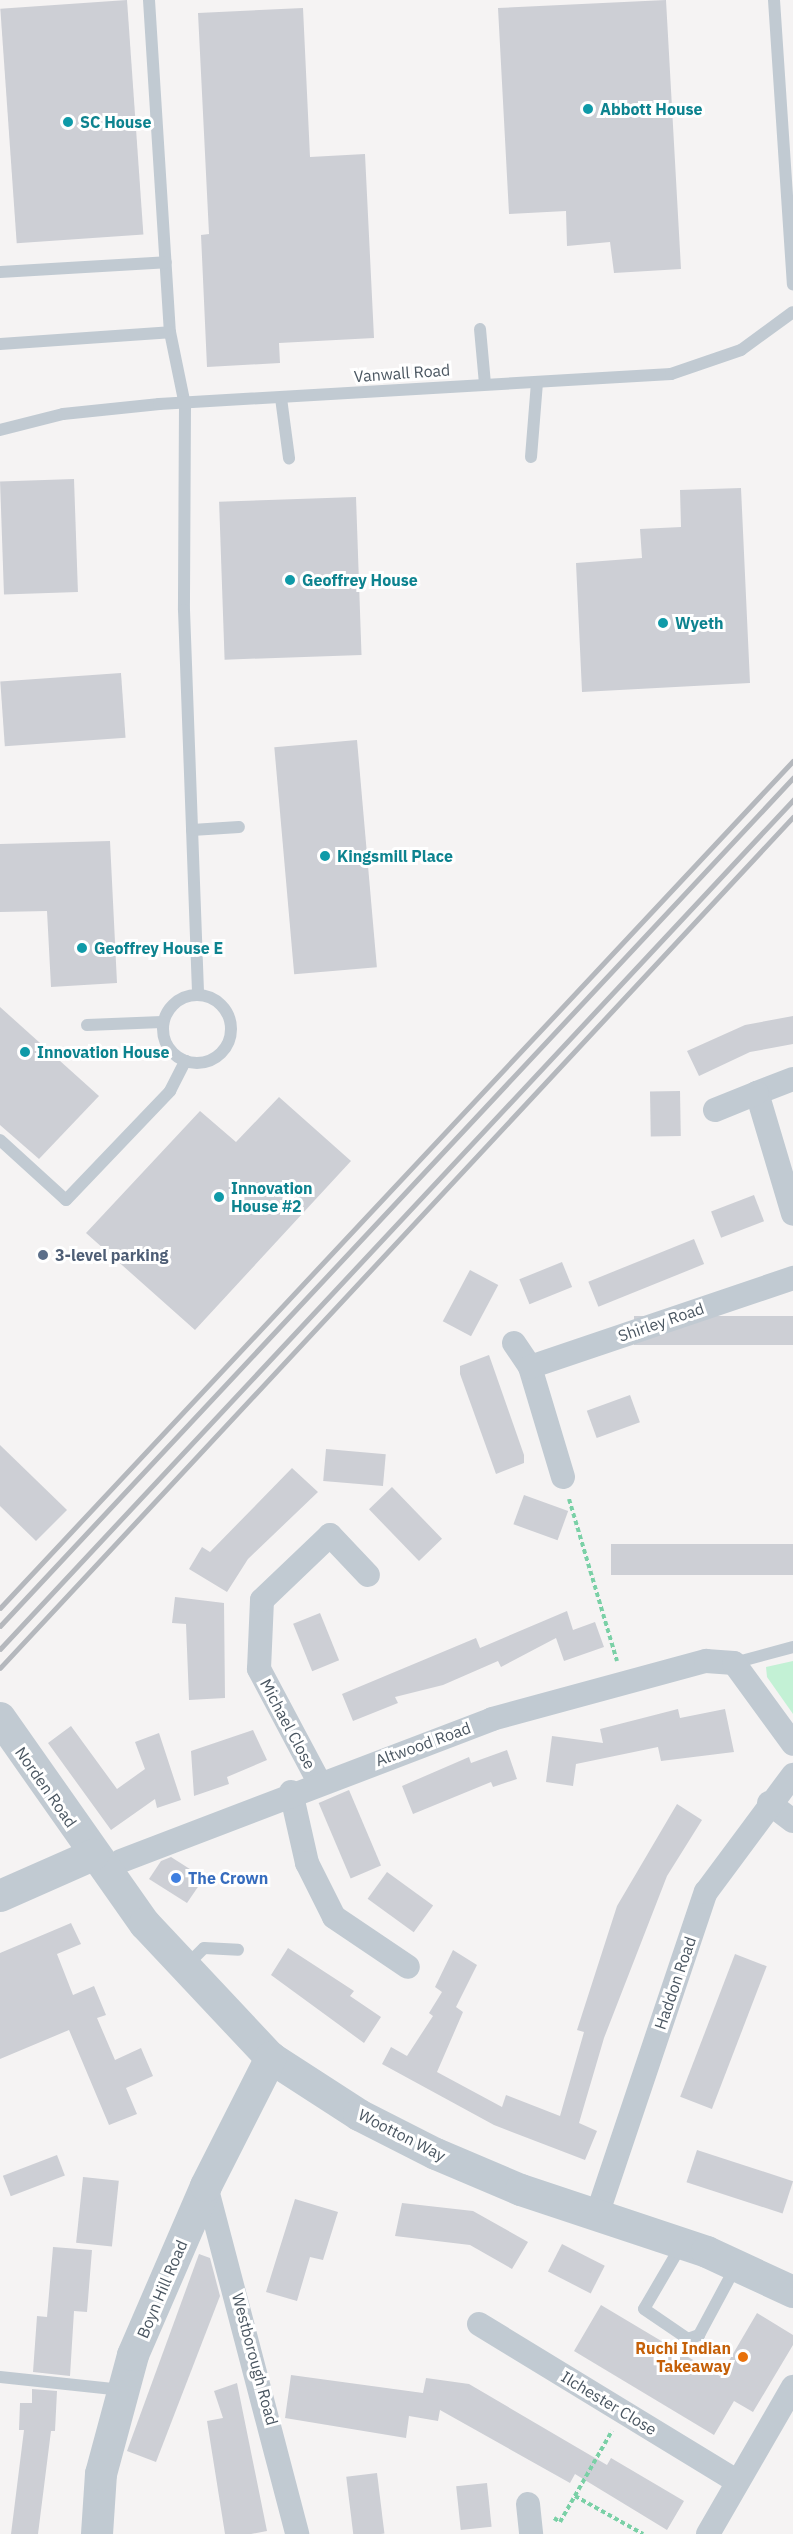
<!DOCTYPE html>
<html>
<head>
<meta charset="utf-8">
<style>
  body { margin:0 }
  #map { position:relative; width:793px; height:2534px; overflow:hidden; background:#f5f3f3; font-family:"IBM Plex Sans",sans-serif }
  div>[style] { position:absolute }
  .green>* { inset:0; background:#c3f1d5 }
  .building>* { inset:0; background:#cdcfd5; transform-origin:0 0 }
  .path>* { height:4px; margin-top:-2px; transform-origin:0; background:repeating-linear-gradient(90deg,#7ad0a6 0 4.5px,transparent 0 7.5px) }
  .service>* { height:12px; margin:-6px; padding:0 6px; transform-origin:6px; border-radius:6px; background:#c1cad2 }
  .service>.ring { margin:-6px; padding:0; box-sizing:content-box; background:none; border:12px solid #c1cad2; border-radius:50% }
  .minor>* { height:24px; margin:-12px; padding:0 12px; transform-origin:12px; border-radius:12px; background:#c1cad2 }
  .tertiary>* { height:32px; margin:-16px; padding:0 16px; transform-origin:16px; border-radius:16px; background:#c1cad2 }
  .rail>* { height:4.5px; margin:-2.25px; padding:0 2.25px; transform-origin:2.25px; border-radius:2.25px; background:#b5b8bd }
  .dots>* { width:16px; height:16px; translate:-50% -50%; box-sizing:border-box; border:3px solid #fff; border-radius:50% }
  span { translate:-50% -50%; white-space:nowrap; text-align:center; line-height:1.15; -webkit-text-stroke:6px #fff; paint-order:stroke }
  .culture-label { font-size:16px; color:#0d838f; font-weight:700 }
  .left { translate:0 -50%; text-align:left }
  .street-label { font-size:16px; color:#4a5661 }
  .service-label { font-size:16px; color:#4e5e75; font-weight:700 }
  .shop-label { font-size:16px; color:#366cbe; font-weight:700 }
  .food-label { font-size:16px; color:#c56008; font-weight:700 }
  .right { translate:-100% -50%; text-align:right }
</style>
</head>
<body>
<div id="map">
  <div class="green">
    <i style="clip-path:polygon(793px 1661px,793px 1714px,767px 1677px,766px 1667px)"></i>
  </div>
  <div class="building">
    <i style="left:127px;top:0;width:235px;height:127px;rotate:86deg"></i>
    <i style="clip-path:polygon(666px 0,681px 269px,614px 273px,610px 242px,567px 246px,566px 211px,509px 214px,498px 8px)"></i>
    <i style="clip-path:polygon(303px 8px,310px 157px,365px 154px,374px 338px,279px 343px,280px 363px,207px 367px,201px 235px,209px 234px,198px 13px)"></i>
    <i style="left:74px;top:479px;width:113px;height:74px;rotate:88deg"></i>
    <i style="clip-path:polygon(741px 488px,750px 683px,582px 692px,576px 563px,642px 558px,640px 529px,681px 527px,680px 490px)"></i>
    <i style="left:356px;top:497px;width:158px;height:137px;rotate:88deg"></i>
    <i style="left:121px;top:673px;width:65px;height:121px;rotate:86deg"></i>
    <i style="left:357px;top:740px;width:228px;height:83px;rotate:85deg"></i>
    <i style="clip-path:polygon(110px 841px,117px 983px,51px 987px,47px 911px,0 912px,0 844px)"></i>
    <i style="clip-path:polygon(0 1007px,99px 1096px,39px 1159px,0 1125px)"></i>
    <i style="clip-path:polygon(793px 1016px,793px 1044px,750px 1052px,699px 1076px,687px 1051px,745px 1025px)"></i>
    <i style="left:680px;top:1091px;width:45px;height:30px;rotate:89deg"></i>
    <i style="clip-path:polygon(279px 1097px,351px 1161px,195px 1330px,86px 1233px,200px 1111px,236px 1142px)"></i>
    <i style="left:754px;top:1195px;width:28px;height:46px;rotate:69deg"></i>
    <i style="left:694px;top:1239px;width:27px;height:114px;rotate:68deg"></i>
    <i style="left:562px;top:1262px;width:27px;height:46px;rotate:68deg"></i>
    <i style="left:470px;top:1270px;width:32px;height:58px;rotate:28deg"></i>
    <i style="left:793px;top:1316px;width:29px;height:159px;rotate:90deg"></i>
    <i style="clip-path:polygon(489px 1355px,524px 1455px,524px 1463px,496px 1474px,460px 1374px,460px 1366px)"></i>
    <i style="left:630px;top:1395px;width:29px;height:46px;rotate:70deg"></i>
    <i style="clip-path:polygon(0 1445px,67px 1510px,36px 1541px,0 1506px)"></i>
    <i style="left:326px;top:1449px;width:60px;height:32px;rotate:5deg"></i>
    <i style="clip-path:polygon(292px 1468px,318px 1492px,248px 1559px,227px 1592px,189px 1569px,202px 1547px,210px 1552px)"></i>
    <i style="left:392px;top:1487px;width:72px;height:32px;rotate:46deg"></i>
    <i style="left:524px;top:1495px;width:47px;height:31px;rotate:20deg"></i>
    <i style="left:793px;top:1544px;width:31px;height:182px;rotate:90deg"></i>
    <i style="clip-path:polygon(175px 1597px,224px 1603px,225px 1698px,189px 1700px,186px 1624px,172px 1623px)"></i>
    <i style="clip-path:polygon(567px 1611px,573px 1630px,595px 1622px,604px 1647px,564px 1661px,556px 1638px,501px 1667px,498px 1661px,443px 1685px,395px 1697px,398px 1703px,353px 1721px,342px 1694px,476px 1638px,480px 1648px)"></i>
    <i style="left:320px;top:1613px;width:51px;height:29px;rotate:68deg"></i>
    <i style="clip-path:polygon(678px 1709px,680px 1718px,725px 1709px,734px 1752px,661px 1761px,658px 1747px,576px 1764px,573px 1786px,546px 1782px,552px 1736px,603px 1743px,600px 1729px)"></i>
    <i style="clip-path:polygon(71px 1726px,117px 1789px,145px 1769px,135px 1742px,159px 1733px,181px 1800px,157px 1808px,155px 1799px,111px 1830px,48px 1743px)"></i>
    <i style="clip-path:polygon(253px 1730px,267px 1760px,227px 1777px,229px 1784px,194px 1796px,191px 1751px)"></i>
    <i style="clip-path:polygon(507px 1750px,517px 1779px,493px 1787px,491px 1782px,413px 1814px,402px 1786px,469px 1757px,471px 1763px)"></i>
    <i style="left:349px;top:1790px;width:82px;height:33px;rotate:67deg"></i>
    <i style="clip-path:polygon(677px 1804px,702px 1820px,667px 1876px,604px 2038px,579px 2123px,597px 2131px,585px 2160px,494px 2125px,382px 2064px,391px 2047px,407px 2056px,433px 2016px,429px 2013px,442px 1992px,435px 1987px,453px 1950px,477px 1965px,456px 2007px,463px 2012px,437px 2072px,502px 2107px,506px 2095px,560px 2116px,584px 2032px,577px 2030px,617px 1906px)"></i>
    <i style="clip-path:polygon(171px 1857px,204px 1878px,187px 1903px,149px 1879px,161px 1861px)"></i>
    <i style="left:387px;top:1872px;width:57px;height:33px;rotate:36deg"></i>
    <i style="clip-path:polygon(71px 1923px,81px 1944px,57px 1954px,73px 1995px,94px 1986px,106px 2015px,97px 2018px,115px 2060px,141px 2048px,153px 2076px,126px 2088px,137px 2114px,109px 2125px,69px 2030px,0 2059px,0 1953px)"></i>
    <i style="clip-path:polygon(288px 1948px,354px 1991px,350px 1996px,381px 2017px,364px 2043px,271px 1975px)"></i>
    <i style="left:735px;top:1954px;width:34px;height:153px;rotate:21deg"></i>
    <i style="left:697px;top:2150px;width:101px;height:34px;rotate:18deg"></i>
    <i style="left:57px;top:2155px;width:22px;height:58px;rotate:69deg"></i>
    <i style="left:83px;top:2177px;width:36px;height:66px;rotate:6deg"></i>
    <i style="clip-path:polygon(295px 2199px,338px 2212px,323px 2260px,310px 2257px,297px 2301px,266px 2292px)"></i>
    <i style="clip-path:polygon(402px 2203px,473px 2211px,528px 2242px,512px 2269px,470px 2245px,395px 2236px)"></i>
    <i style="left:562px;top:2244px;width:48px;height:31px;rotate:27deg"></i>
    <i style="clip-path:polygon(53px 2247px,92px 2250px,87px 2312px,74px 2311px,70px 2376px,33px 2372px,37px 2316px,47px 2317px)"></i>
    <i style="clip-path:polygon(199px 2254px,210px 2258px,220px 2296px,156px 2462px,127px 2451px)"></i>
    <i style="clip-path:polygon(601px 2305px,720px 2376px,757px 2313px,793px 2335px,793px 2345px,753px 2412px,734px 2401px,714px 2435px,574px 2351px)"></i>
    <i style="clip-path:polygon(291px 2375px,423px 2393px,426px 2378px,469px 2384px,607px 2465px,611px 2458px,684px 2501px,667px 2530px,575px 2474px,570px 2483px,440px 2410px,438px 2421px,409px 2416px,406px 2438px,285px 2418px)"></i>
    <i style="clip-path:polygon(237px 2383px,267px 2531px,251px 2534px,225px 2534px,207px 2421px,223px 2418px,214px 2391px)"></i>
    <i style="clip-path:polygon(32px 2389px,57px 2391px,55px 2431px,51px 2431px,38px 2534px,11px 2534px,24px 2430px,19px 2430px,20px 2403px,32px 2403px)"></i>
    <i style="left:377px;top:2473px;width:61px;height:31px;rotate:83deg"></i>
    <i style="left:487px;top:2483px;width:44px;height:31px;rotate:84deg"></i>
  </div>
  <div class="path">
    <i style="left:569px;top:1499px;width:169px;rotate:73.5deg"></i>
    <i style="left:575px;top:2496px;width:78px;rotate:29.2deg"></i>
    <i style="left:554px;top:2518px;width:7px;rotate:34deg"></i>
    <i style="left:560px;top:2522px;width:105px;rotate:-60.3deg"></i>
  </div>
  <div class="service">
    <i style="left:149px;top:0;width:333px;rotate:86.4deg"></i>
    <i style="left:170px;top:332px;width:75px;rotate:78.4deg"></i>
    <i style="left:185px;top:405px;width:205px;rotate:90.3deg"></i>
    <i style="left:184px;top:610px;width:384px;rotate:87.9deg"></i>
    <i style="left:774px;top:0;width:285px;rotate:86.2deg"></i>
    <i style="left:0;top:272px;width:166px;rotate:-3.4deg"></i>
    <i style="left:480px;top:329px;width:55px;rotate:84.8deg"></i>
    <i style="left:0;top:344px;width:170px;rotate:-4deg"></i>
    <i style="left:281px;top:398px;width:61px;rotate:82.4deg"></i>
    <i style="left:0;top:430px;width:65px;rotate:-14.3deg"></i>
    <i style="left:63px;top:414px;width:97px;rotate:-5.9deg"></i>
    <i style="left:159px;top:404px;width:513px;rotate:-3.35deg"></i>
    <i style="left:671px;top:374px;width:74px;rotate:-18.9deg"></i>
    <i style="left:741px;top:350px;width:64px;rotate:-36.2deg"></i>
    <i style="left:531px;top:457px;width:75px;rotate:-85.4deg"></i>
    <i style="left:192px;top:830px;width:47px;rotate:-3.7deg"></i>
    <i class="ring" style="left:163px;top:995px;width:56px;height:56px"></i>
    <i style="left:87px;top:1025px;width:75px;rotate:-2.3deg"></i>
    <i style="left:0;top:1140px;width:89px;rotate:42.3deg"></i>
    <i style="left:66px;top:1200px;width:151px;rotate:-46.3deg"></i>
    <i style="left:170px;top:1091px;width:34px;rotate:-63deg"></i>
    <i style="left:734px;top:1663px;width:61px;rotate:-15.2deg"></i>
    <i style="left:186px;top:1966px;width:25px;rotate:-45deg"></i>
    <i style="left:204px;top:1948px;width:34px;rotate:3deg"></i>
    <i style="left:682px;top:2244px;width:75px;rotate:120.3deg"></i>
    <i style="left:644px;top:2309px;width:53px;rotate:34.3deg"></i>
    <i style="left:688px;top:2339px;width:12px;rotate:-20deg"></i>
    <i style="left:699px;top:2335px;width:78px;rotate:-61.8deg"></i>
    <i style="left:0;top:2377px;width:123px;rotate:6.1deg"></i>
  </div>
  <div class="minor">
    <i style="left:793px;top:1079px;width:39px;rotate:159deg"></i>
    <i style="left:757px;top:1093px;width:126px;rotate:73.4deg"></i>
    <i style="left:715px;top:1110px;width:45px;rotate:-22deg"></i>
    <i style="left:514px;top:1343px;width:29px;rotate:56deg"></i>
    <i style="left:563px;top:1477px;width:115px;rotate:-106.7deg"></i>
    <i style="left:530px;top:1367px;width:278px;rotate:-18.7deg"></i>
    <i style="left:319px;top:1782px;width:128px;rotate:-118deg"></i>
    <i style="left:259px;top:1669px;width:69px;rotate:-87.5deg"></i>
    <i style="left:262px;top:1600px;width:94px;rotate:-43.7deg"></i>
    <i style="left:330px;top:1535px;width:55px;rotate:46.5deg"></i>
    <i style="left:291px;top:1792px;width:73px;rotate:77.3deg"></i>
    <i style="left:307px;top:1863px;width:60px;rotate:63.4deg"></i>
    <i style="left:334px;top:1917px;width:89px;rotate:34deg"></i>
    <i style="left:769px;top:1803px;width:30px;rotate:37deg"></i>
    <i style="left:121px;top:1861px;width:397px;rotate:-20.9deg"></i>
    <i style="left:492px;top:1719px;width:222px;rotate:-15.2deg"></i>
    <i style="left:706px;top:1661px;width:28px;rotate:4deg"></i>
    <i style="left:734px;top:1663px;width:100px;rotate:53.9deg"></i>
    <i style="left:206px;top:2186px;width:360px;rotate:75.3deg"></i>
    <i style="left:598px;top:2212px;width:338px;rotate:-71.4deg"></i>
    <i style="left:706px;top:1892px;width:146px;rotate:-53.4deg"></i>
    <i style="left:479px;top:2324px;width:303px;rotate:31.4deg"></i>
    <i style="left:528px;top:2504px;width:30px;rotate:84deg"></i>
    <i style="left:708px;top:2534px;width:170px;rotate:-60deg"></i>
  </div>
  <div class="tertiary">
    <i style="left:0;top:1718px;width:252px;rotate:54.9deg"></i>
    <i style="left:145px;top:1924px;width:184px;rotate:46.8deg"></i>
    <i style="left:271px;top:2058px;width:105px;rotate:32.9deg"></i>
    <i style="left:359px;top:2115px;width:86px;rotate:26.9deg"></i>
    <i style="left:436px;top:2154px;width:92px;rotate:23deg"></i>
    <i style="left:521px;top:2190px;width:196px;rotate:18.4deg"></i>
    <i style="left:707px;top:2252px;width:95px;rotate:24.9deg"></i>
    <i style="left:0;top:1896px;width:102px;rotate:-23.8deg"></i>
    <i style="left:97px;top:2534px;width:60px;rotate:-86.2deg"></i>
    <i style="left:101px;top:2474px;width:123px;rotate:-74.9deg"></i>
    <i style="left:133px;top:2355px;width:184px;rotate:-66.6deg"></i>
    <i style="left:206px;top:2186px;width:144px;rotate:-63.1deg"></i>
  </div>
  <div class="rail">
    <i style="left:0;top:1608px;width:1160px;rotate:-46.89deg"></i>
    <i style="left:0;top:1626px;width:1161px;rotate:-46.92deg"></i>
    <i style="left:0;top:1649px;width:1162px;rotate:-46.95deg"></i>
    <i style="left:0;top:1668px;width:1163px;rotate:-47.02deg"></i>
  </div>
  <div class="dots">
    <i style="left:588px;top:109px;background:#0f9aa8"></i>
    <i style="left:68px;top:122px;background:#0f9aa8"></i>
    <i style="left:290px;top:580px;background:#0f9aa8"></i>
    <i style="left:663px;top:623px;background:#0f9aa8"></i>
    <i style="left:325px;top:856px;background:#0f9aa8"></i>
    <i style="left:82px;top:948px;background:#0f9aa8"></i>
    <i style="left:25px;top:1052px;background:#0f9aa8"></i>
    <i style="left:219px;top:1197px;background:#0f9aa8"></i>
    <i style="left:43px;top:1255px;background:#5c6f8a"></i>
    <i style="left:176px;top:1878px;background:#3f7fe0"></i>
    <i style="left:743px;top:2357px;background:#e8710a"></i>
  </div>
  <div class="culture-label">
    <span class="left" style="left:600px;top:109px">Abbott House</span>
    <span class="left" style="left:80px;top:122px">SC House</span>
    <span class="left" style="left:302px;top:580px">Geoffrey House</span>
    <span class="left" style="left:675px;top:623px">Wyeth</span>
    <span class="left" style="left:337px;top:856px">Kingsmill Place</span>
    <span class="left" style="left:94px;top:948px">Geoffrey House E</span>
    <span class="left" style="left:37px;top:1052px">Innovation House</span>
    <span class="left" style="left:231px;top:1197px">Innovation<br>House #2</span>
  </div>
  <div class="street-label">
    <span style="left:402px;top:373px;rotate:-4deg">Vanwall Road</span>
    <span style="left:661px;top:1322px;rotate:-19deg">Shirley Road</span>
    <span style="left:288px;top:1724px;rotate:62deg">Michael Close</span>
    <span style="left:423px;top:1744px;rotate:-20deg">Altwood Road</span>
    <span style="left:46px;top:1787px;rotate:55deg">Norden Road</span>
    <span style="left:675px;top:1983px;rotate:-71deg">Haddon Road</span>
    <span style="left:402px;top:2135px;rotate:27deg">Wootton Way</span>
    <span style="left:162px;top:2289px;rotate:-67deg">Boyn Hill Road</span>
    <span style="left:255px;top:2359px;rotate:75deg">Westborough Road</span>
    <span style="left:609px;top:2403px;rotate:31deg">Ilchester Close</span>
  </div>
  <div class="service-label">
    <span class="left" style="left:55px;top:1255px">3-level parking</span>
  </div>
  <div class="shop-label">
    <span class="left" style="left:188px;top:1878px">The Crown</span>
  </div>
  <div class="food-label">
    <span class="right" style="left:731px;top:2357px">Ruchi Indian<br>Takeaway</span>
  </div>
</div>
</body>
</html>
